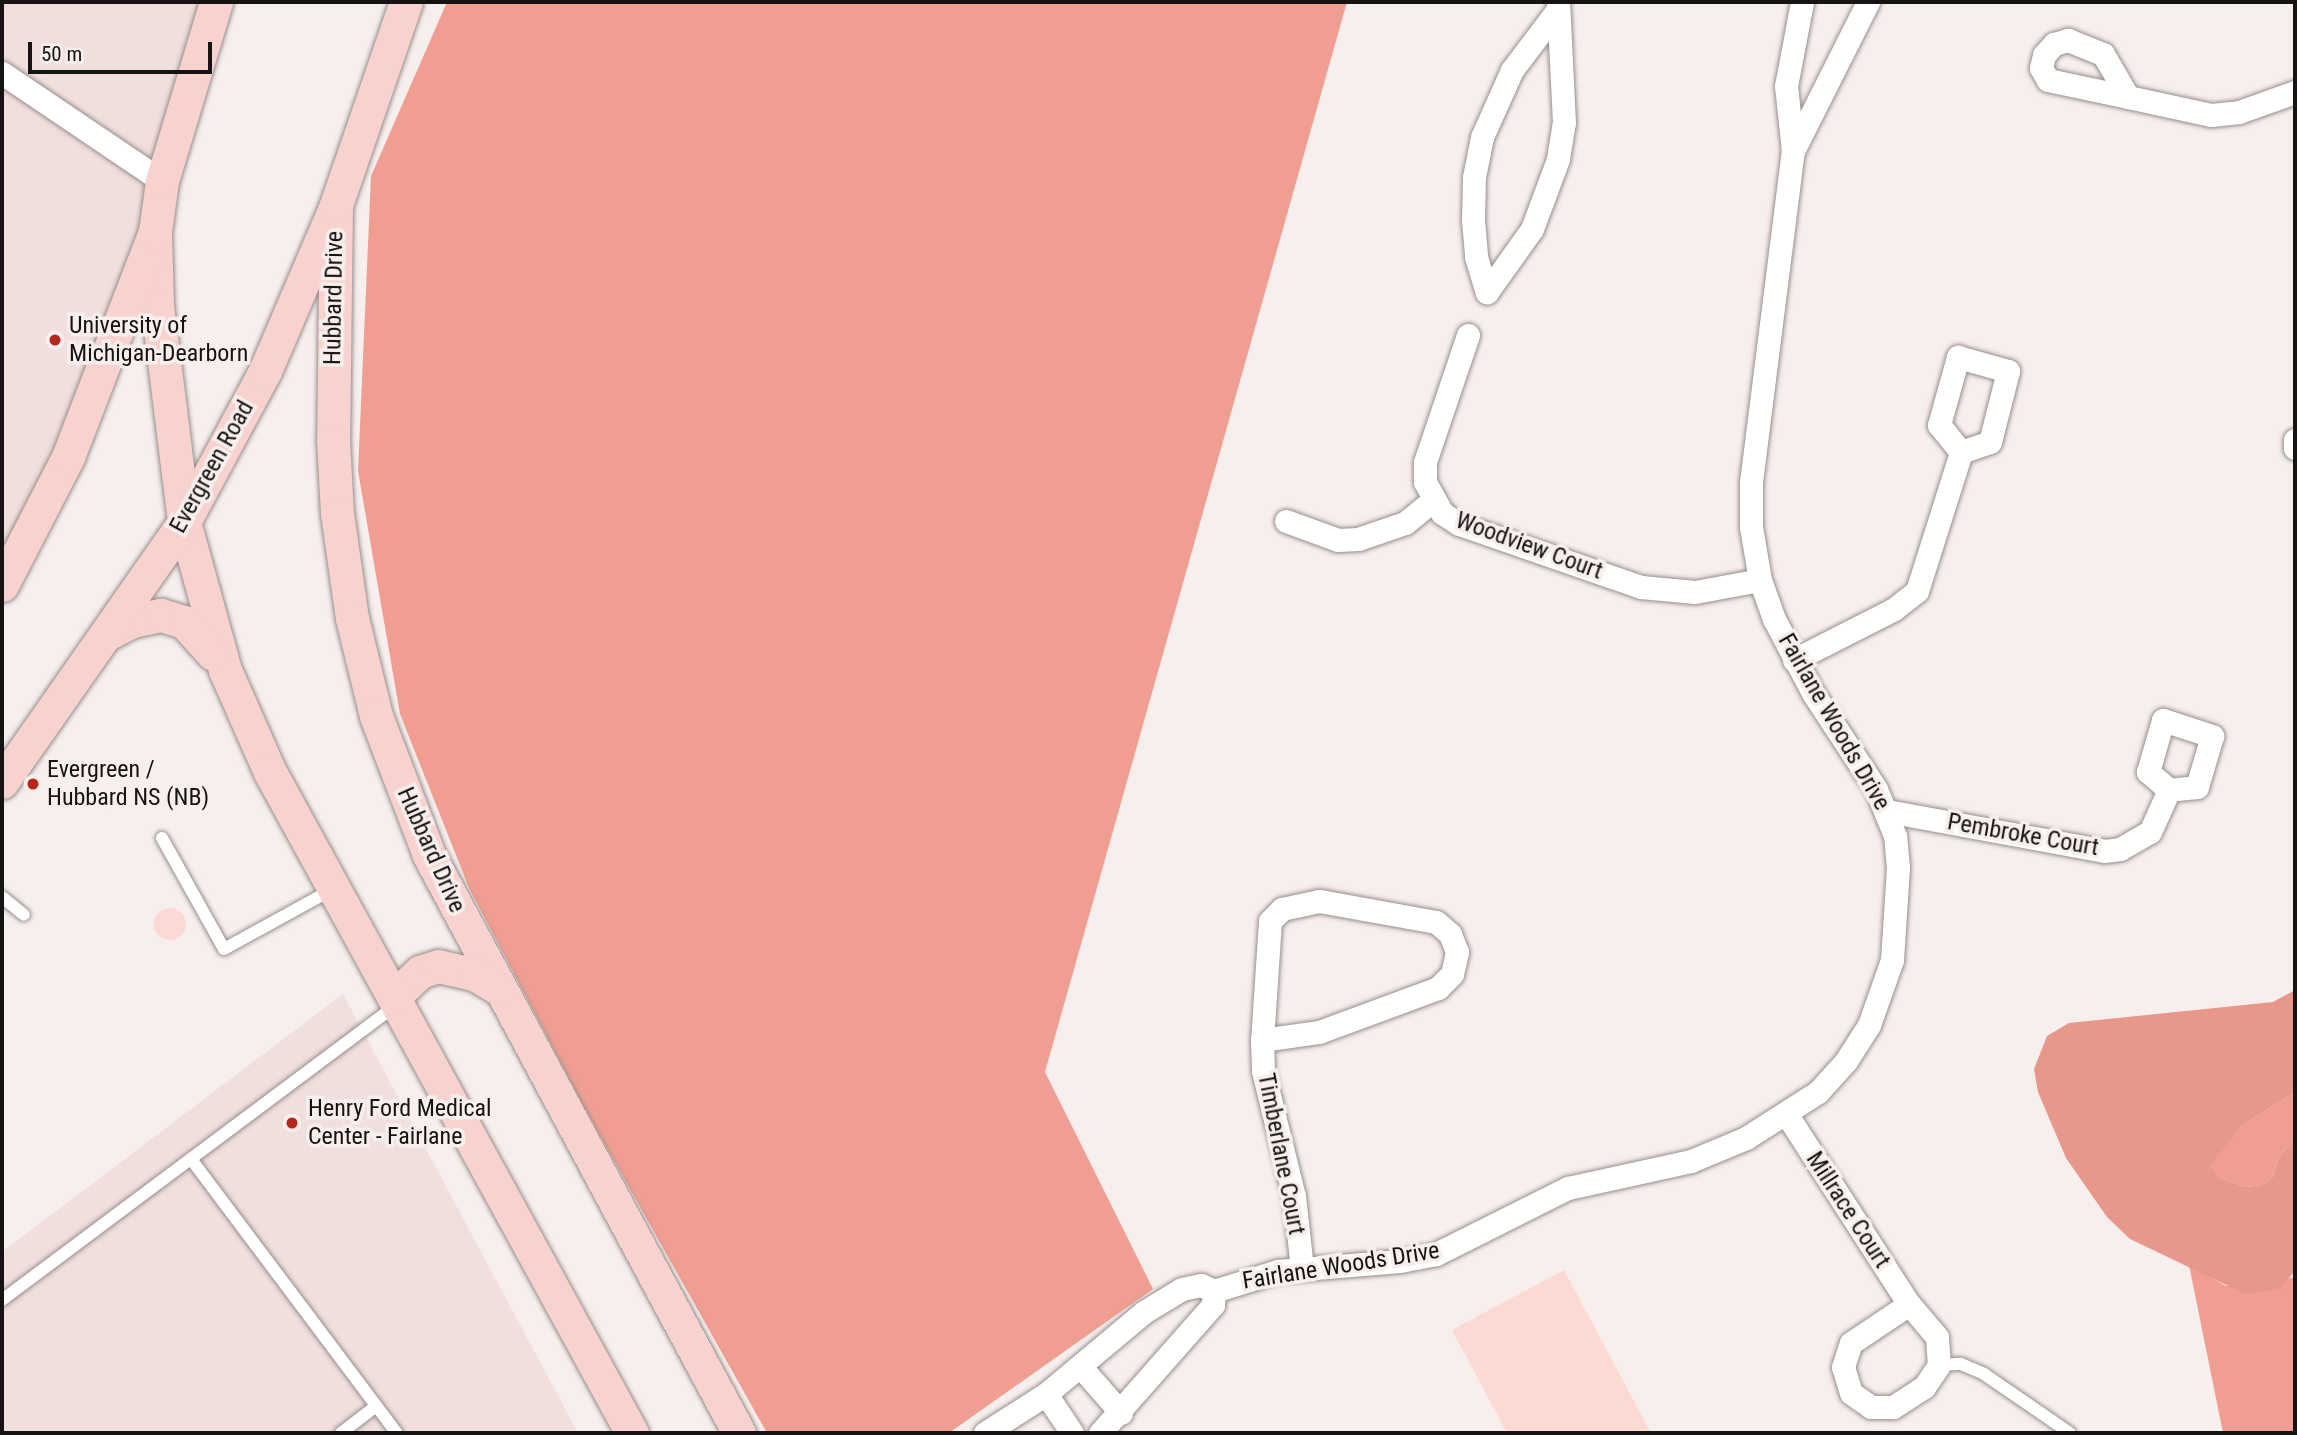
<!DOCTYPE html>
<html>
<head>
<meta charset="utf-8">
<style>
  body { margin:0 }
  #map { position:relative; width:2297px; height:1435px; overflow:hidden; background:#f7efed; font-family:"Roboto Condensed",sans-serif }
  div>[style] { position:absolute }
  .built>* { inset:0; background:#f0dfdc }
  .green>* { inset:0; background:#fcd9d3 }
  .round { border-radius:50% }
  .forest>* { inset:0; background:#ef9e91 }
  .water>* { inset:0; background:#e8978b }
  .roads { filter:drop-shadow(0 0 2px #968e8d) drop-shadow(0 0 2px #968e8d) }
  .lane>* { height:12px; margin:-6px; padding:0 6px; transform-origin:6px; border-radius:6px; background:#fff }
  .street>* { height:23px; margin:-11.5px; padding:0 11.5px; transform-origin:11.5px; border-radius:11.5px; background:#fff }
  .secondary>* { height:33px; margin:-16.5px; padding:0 16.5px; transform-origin:16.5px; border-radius:16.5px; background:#f7d2ce }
  .dots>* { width:19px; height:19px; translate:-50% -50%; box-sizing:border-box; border:4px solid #f7efed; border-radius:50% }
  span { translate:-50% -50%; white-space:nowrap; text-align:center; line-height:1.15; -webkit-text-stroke:7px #f7efed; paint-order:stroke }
  .street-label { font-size:24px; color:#161312 }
  .poi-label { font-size:24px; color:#161312 }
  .left { translate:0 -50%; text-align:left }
  .frame { position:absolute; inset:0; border:4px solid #161312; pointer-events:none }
  .scale { position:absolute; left:28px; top:42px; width:184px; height:32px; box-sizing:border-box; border:4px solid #161312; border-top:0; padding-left:9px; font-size:21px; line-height:24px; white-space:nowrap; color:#161312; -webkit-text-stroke:5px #f7efed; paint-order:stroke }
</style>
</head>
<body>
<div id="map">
  <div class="built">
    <i style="clip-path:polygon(2px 2px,216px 2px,151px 228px,2px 573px)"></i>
    <i style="clip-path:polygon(343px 994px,578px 1433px,2px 1433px,2px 1252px)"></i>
  </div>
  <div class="green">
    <i class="round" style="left:154px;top:908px;width:32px;height:32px"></i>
    <i style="clip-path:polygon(1564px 1270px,1651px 1433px,1507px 1433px,1452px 1330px)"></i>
  </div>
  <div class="forest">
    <i style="clip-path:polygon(447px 2px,1347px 2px,1045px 1072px,1153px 1289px,949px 1433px,767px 1433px,585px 1109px,469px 888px,400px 714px,358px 471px,371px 176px)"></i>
    <i style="clip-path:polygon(2295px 1092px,2295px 1140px,2279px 1156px,2273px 1177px,2262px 1185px,2246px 1187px,2219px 1178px,2211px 1165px,2221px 1148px,2241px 1126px)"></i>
    <i style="clip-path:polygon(2189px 1265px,2226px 1286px,2292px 1278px,2295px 1271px,2295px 1433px,2223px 1433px)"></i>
  </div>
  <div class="water">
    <i style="clip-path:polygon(2295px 990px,2295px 1092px,2241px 1126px,2211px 1165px,2219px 1178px,2246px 1187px,2262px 1185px,2273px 1177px,2279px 1156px,2295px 1140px,2295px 1271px,2280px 1289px,2245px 1294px,2130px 1239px,2107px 1217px,2066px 1158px,2038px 1092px,2034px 1069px,2047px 1036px,2069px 1023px,2273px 1002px)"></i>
  </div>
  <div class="roads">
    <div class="lane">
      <i style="left:162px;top:838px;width:127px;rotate:60.8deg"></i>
      <i style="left:224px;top:949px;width:124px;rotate:-28.8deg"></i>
      <i style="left:2px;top:897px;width:28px;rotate:39deg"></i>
      <i style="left:191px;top:1159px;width:343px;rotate:53.1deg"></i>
      <i style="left:2px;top:1300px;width:493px;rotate:-36.8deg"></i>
      <i style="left:1939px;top:1365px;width:22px;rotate:-3deg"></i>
      <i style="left:1961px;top:1364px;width:25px;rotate:23deg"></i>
      <i style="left:1984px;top:1374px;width:104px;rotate:34.5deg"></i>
      <i style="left:341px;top:1433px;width:44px;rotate:-37.6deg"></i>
    </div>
    <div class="street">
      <i style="left:1556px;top:12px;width:73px;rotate:127.2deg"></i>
      <i style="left:1512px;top:70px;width:73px;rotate:114.1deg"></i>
      <i style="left:1482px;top:137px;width:41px;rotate:101.3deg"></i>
      <i style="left:1474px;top:177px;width:43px;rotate:91.3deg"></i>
      <i style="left:1473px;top:220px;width:37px;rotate:85deg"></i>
      <i style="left:1476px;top:257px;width:37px;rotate:73deg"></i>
      <i style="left:1487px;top:292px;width:77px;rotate:-54.5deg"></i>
      <i style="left:1532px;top:229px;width:75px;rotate:-69.6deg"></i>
      <i style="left:1558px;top:159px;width:36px;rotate:-81deg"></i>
      <i style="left:1564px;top:123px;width:121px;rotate:-92.8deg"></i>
      <i style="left:2068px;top:40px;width:38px;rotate:22deg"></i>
      <i style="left:2103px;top:54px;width:50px;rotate:59.8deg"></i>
      <i style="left:2128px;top:97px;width:82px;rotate:-168deg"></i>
      <i style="left:2048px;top:80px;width:14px;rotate:-120deg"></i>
      <i style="left:2041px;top:68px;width:13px;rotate:-77deg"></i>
      <i style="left:2044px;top:55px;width:15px;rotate:-48deg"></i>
      <i style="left:2054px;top:44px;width:15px;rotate:-16deg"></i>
      <i style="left:2px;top:73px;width:193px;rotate:34deg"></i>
      <i style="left:2128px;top:97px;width:85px;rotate:12.2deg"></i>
      <i style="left:2211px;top:115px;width:28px;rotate:-6deg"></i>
      <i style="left:2239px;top:112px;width:59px;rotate:-19.7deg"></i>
      <i style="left:1793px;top:151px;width:167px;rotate:-63.3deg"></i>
      <i style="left:1468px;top:335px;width:134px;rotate:108.7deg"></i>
      <i style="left:1425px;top:462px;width:20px;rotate:90deg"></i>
      <i style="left:1425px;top:482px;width:35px;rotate:61deg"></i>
      <i style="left:1442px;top:513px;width:20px;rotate:33deg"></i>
      <i style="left:1459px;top:524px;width:193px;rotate:19.1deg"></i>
      <i style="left:1641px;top:587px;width:54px;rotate:5.3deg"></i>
      <i style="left:1695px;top:592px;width:66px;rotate:-10.5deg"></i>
      <i style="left:1958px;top:357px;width:52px;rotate:15.6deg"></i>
      <i style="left:2008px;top:371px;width:73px;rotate:104.2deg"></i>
      <i style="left:1990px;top:442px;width:31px;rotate:161deg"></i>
      <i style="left:1961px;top:452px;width:35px;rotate:-129deg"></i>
      <i style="left:1939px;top:425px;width:71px;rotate:-74.4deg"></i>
      <i style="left:2295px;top:440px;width:8px;rotate:90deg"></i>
      <i style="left:1286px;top:521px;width:55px;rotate:20.1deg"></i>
      <i style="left:1338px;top:540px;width:20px;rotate:-3deg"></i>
      <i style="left:1358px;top:539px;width:50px;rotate:-18.8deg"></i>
      <i style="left:1405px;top:523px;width:35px;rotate:-39deg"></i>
      <i style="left:1794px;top:660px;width:112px;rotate:-27deg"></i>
      <i style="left:1894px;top:609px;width:29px;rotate:-38deg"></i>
      <i style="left:1917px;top:591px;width:146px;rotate:-72.4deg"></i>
      <i style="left:1887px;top:811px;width:221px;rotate:10.4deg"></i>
      <i style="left:2104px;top:851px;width:16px;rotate:-7deg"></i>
      <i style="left:2120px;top:849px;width:34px;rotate:-30deg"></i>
      <i style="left:2150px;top:832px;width:46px;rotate:-65.7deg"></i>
      <i style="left:2169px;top:790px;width:28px;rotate:-139deg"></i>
      <i style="left:2148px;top:772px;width:54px;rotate:-73.9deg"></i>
      <i style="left:2163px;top:720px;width:52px;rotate:18.1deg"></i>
      <i style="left:2212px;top:736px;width:53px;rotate:106.4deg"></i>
      <i style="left:2197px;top:787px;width:28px;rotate:174deg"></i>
      <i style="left:1262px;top:1040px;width:58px;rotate:-8deg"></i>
      <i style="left:1319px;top:1032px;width:127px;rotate:-20.3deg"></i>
      <i style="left:1438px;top:988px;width:20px;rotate:-45deg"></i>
      <i style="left:1452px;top:974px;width:23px;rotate:-77deg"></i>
      <i style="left:1457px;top:952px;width:19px;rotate:-111deg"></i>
      <i style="left:1450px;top:934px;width:18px;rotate:-139deg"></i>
      <i style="left:1436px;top:922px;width:119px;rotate:-169.8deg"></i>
      <i style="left:1319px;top:901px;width:38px;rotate:168deg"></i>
      <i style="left:1282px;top:909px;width:17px;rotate:135deg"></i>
      <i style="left:1270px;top:921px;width:119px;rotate:93.8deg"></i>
      <i style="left:1262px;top:1040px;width:31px;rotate:88deg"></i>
      <i style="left:1263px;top:1071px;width:129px;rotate:76.1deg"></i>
      <i style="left:1294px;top:1196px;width:72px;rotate:83.7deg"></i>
      <i style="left:1787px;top:1115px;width:225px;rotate:57.2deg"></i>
      <i style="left:1909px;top:1304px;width:43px;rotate:49.7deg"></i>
      <i style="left:1937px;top:1337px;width:28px;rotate:86deg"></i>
      <i style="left:1939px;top:1365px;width:27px;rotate:124deg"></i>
      <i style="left:1924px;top:1387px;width:37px;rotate:147deg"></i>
      <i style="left:1893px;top:1407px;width:22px;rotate:180deg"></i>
      <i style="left:1871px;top:1407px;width:24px;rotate:-145deg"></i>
      <i style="left:1851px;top:1393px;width:27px;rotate:-107deg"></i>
      <i style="left:1843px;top:1367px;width:25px;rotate:-72deg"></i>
      <i style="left:1851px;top:1343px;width:70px;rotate:-33.9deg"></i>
      <i style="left:1081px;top:1367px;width:61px;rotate:49deg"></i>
      <i style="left:1046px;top:1394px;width:47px;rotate:56.3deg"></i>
      <i style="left:985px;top:1433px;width:72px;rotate:-32.6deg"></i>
      <i style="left:1046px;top:1394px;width:128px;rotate:-39.9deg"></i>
      <i style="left:1144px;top:1312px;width:44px;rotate:-31.2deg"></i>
      <i style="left:1182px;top:1289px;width:19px;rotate:-12deg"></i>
      <i style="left:1201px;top:1285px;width:14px;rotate:25deg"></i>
      <i style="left:1214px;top:1291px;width:67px;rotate:-17.4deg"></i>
      <i style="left:1278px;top:1271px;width:122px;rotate:-4.7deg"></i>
      <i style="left:1400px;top:1261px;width:37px;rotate:-11deg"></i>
      <i style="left:1436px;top:1254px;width:148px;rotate:-26.6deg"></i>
      <i style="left:1568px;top:1188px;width:126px;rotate:-12.4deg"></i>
      <i style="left:1691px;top:1161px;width:60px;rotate:-22.7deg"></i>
      <i style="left:1746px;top:1138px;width:85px;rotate:-32.6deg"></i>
      <i style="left:1818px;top:1092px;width:42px;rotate:-47.9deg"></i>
      <i style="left:1846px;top:1061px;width:43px;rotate:-57.4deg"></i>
      <i style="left:1869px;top:1025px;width:69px;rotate:-70.5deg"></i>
      <i style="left:1892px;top:960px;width:92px;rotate:-86.3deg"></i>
      <i style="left:1898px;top:868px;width:32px;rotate:-95deg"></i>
      <i style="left:1895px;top:836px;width:51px;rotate:-112deg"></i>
      <i style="left:1876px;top:789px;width:115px;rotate:-123.3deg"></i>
      <i style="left:1813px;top:693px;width:84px;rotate:-117.8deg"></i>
      <i style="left:1774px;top:619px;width:41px;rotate:-109.7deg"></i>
      <i style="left:1760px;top:580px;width:54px;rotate:-99.6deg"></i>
      <i style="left:1751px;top:527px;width:45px;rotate:-90deg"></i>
      <i style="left:1751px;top:482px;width:334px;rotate:-82.8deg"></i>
      <i style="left:1793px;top:151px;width:65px;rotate:-96.1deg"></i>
      <i style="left:1786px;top:86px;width:86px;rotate:-79.2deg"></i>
      <i style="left:1100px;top:1433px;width:171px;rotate:-48.6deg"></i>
      <i style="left:1213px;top:1305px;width:14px;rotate:-86deg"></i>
    </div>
    <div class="secondary">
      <i style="left:336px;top:205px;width:235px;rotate:90.7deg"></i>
      <i style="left:333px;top:440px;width:73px;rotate:86.9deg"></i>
      <i style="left:337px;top:513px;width:106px;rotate:81.9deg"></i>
      <i style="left:352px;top:618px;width:101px;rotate:76.2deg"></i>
      <i style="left:376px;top:716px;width:149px;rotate:69.1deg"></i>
      <i style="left:429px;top:855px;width:656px;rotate:61.79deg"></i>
      <i style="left:155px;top:232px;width:73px;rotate:88.4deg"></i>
      <i style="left:157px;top:305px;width:219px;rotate:82.9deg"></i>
      <i style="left:184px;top:522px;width:154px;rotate:74.5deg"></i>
      <i style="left:225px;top:670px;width:111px;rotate:66.2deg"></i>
      <i style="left:270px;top:772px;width:754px;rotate:61.29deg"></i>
      <i style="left:2px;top:585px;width:144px;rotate:-62.7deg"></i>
      <i style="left:68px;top:457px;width:241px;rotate:-68.9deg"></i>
      <i style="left:155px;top:232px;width:51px;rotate:-82.2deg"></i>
      <i style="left:162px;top:181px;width:187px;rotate:-73.2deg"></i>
      <i style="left:105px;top:635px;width:30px;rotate:-27deg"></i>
      <i style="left:132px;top:621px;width:30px;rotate:-12deg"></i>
      <i style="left:161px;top:615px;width:24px;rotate:17deg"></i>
      <i style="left:184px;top:622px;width:43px;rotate:47.8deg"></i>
      <i style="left:2px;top:782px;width:317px;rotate:-55deg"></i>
      <i style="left:184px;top:522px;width:171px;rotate:-61.8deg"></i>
      <i style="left:265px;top:371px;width:181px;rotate:-66.8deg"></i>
      <i style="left:336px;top:205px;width:215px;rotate:-71deg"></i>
      <i style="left:395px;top:996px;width:35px;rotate:-44deg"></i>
      <i style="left:420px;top:972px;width:19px;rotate:-18deg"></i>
      <i style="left:438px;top:966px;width:39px;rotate:13deg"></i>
      <i style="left:476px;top:975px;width:27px;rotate:31deg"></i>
    </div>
  </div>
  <div class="dots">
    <i style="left:55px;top:340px;background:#b5261d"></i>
    <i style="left:33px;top:784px;background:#b5261d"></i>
    <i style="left:292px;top:1123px;background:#b5261d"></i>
  </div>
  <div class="street-label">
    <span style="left:334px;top:298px;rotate:-89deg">Hubbard Drive</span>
    <span style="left:212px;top:467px;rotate:-61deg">Evergreen Road</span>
    <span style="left:1529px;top:546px;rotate:20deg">Woodview Court</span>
    <span style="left:1834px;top:722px;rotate:60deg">Fairlane Woods Drive</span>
    <span style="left:2023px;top:835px;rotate:10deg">Pembroke Court</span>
    <span style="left:431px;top:850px;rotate:66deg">Hubbard Drive</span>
    <span style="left:1281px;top:1154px;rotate:79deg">Timberlane Court</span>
    <span style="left:1848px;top:1210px;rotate:57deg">Millrace Court</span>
    <span style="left:1341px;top:1266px;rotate:-9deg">Fairlane Woods Drive</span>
  </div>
  <div class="poi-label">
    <span class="left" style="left:69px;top:340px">University of<br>Michigan-Dearborn</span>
    <span class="left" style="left:47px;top:784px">Evergreen /<br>Hubbard NS (NB)</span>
    <span class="left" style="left:308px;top:1123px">Henry Ford Medical<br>Center - Fairlane</span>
  </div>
  <div class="frame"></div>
  <div class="scale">50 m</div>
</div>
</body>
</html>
